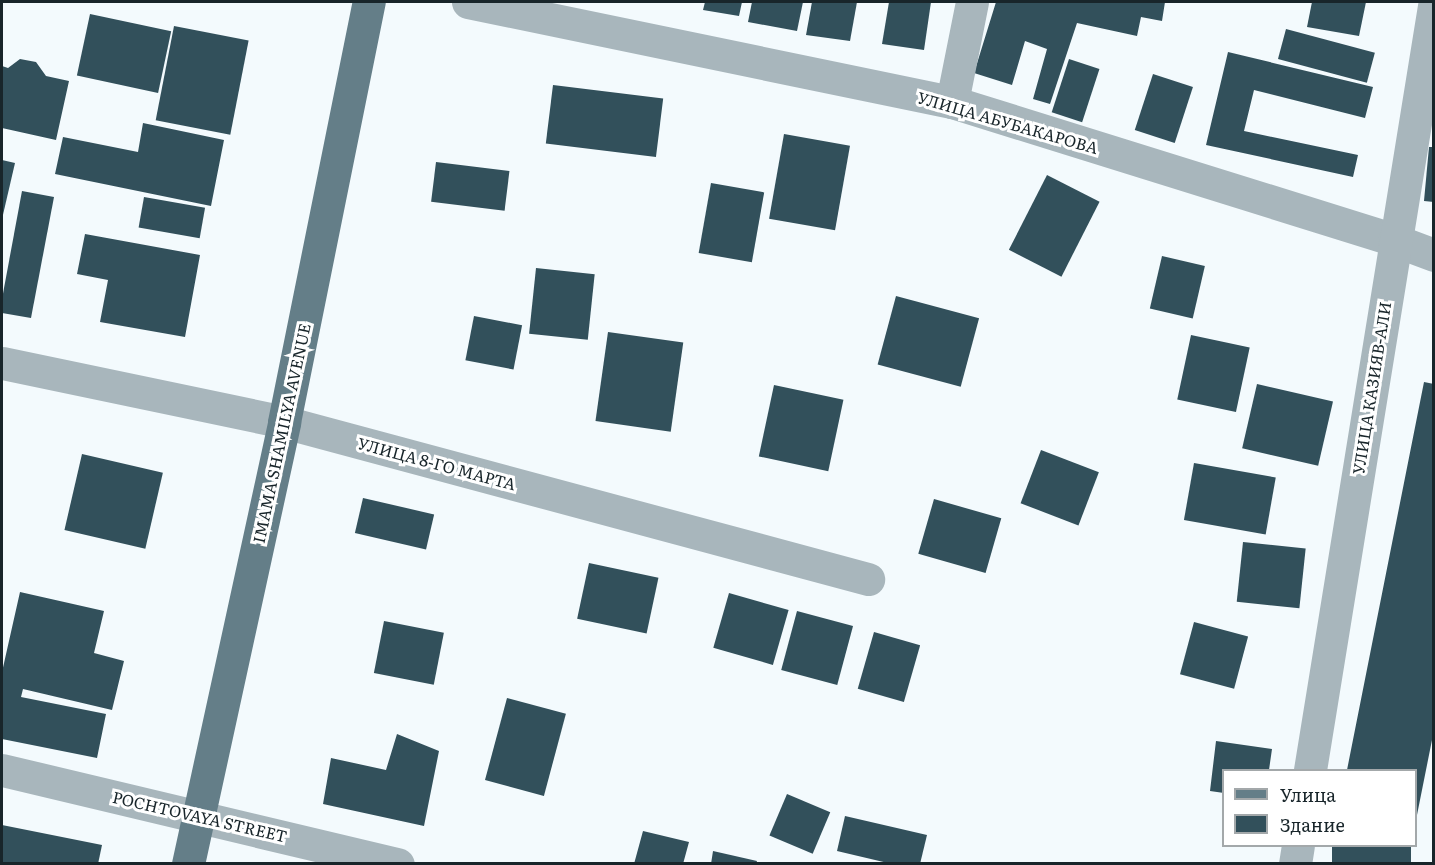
<!DOCTYPE html>
<html>
<head>
<meta charset="utf-8">
<style>
  body { margin:0 }
  #map { position:relative; width:1435px; height:865px; overflow:hidden; background:#f3fafd; font-family:Literata,serif }
  div>[style] { position:absolute }
  .building>* { inset:0; background:#32505b; transform-origin:0 0 }
  .minor>* { height:33px; margin:-16.5px; padding:0 16.5px; transform-origin:16.5px; border-radius:16.5px; background:#a8b6bc }
  .major>* { height:33px; margin:-16.5px; padding:0 16.5px; transform-origin:16.5px; border-radius:16.5px; background:#647e88 }
  span { translate:-50% -50%; white-space:nowrap; text-align:center; line-height:1.15; -webkit-text-stroke:6px #fff; paint-order:stroke }
  .street-label { font-size:16px; color:#18252a }
  .frame { position:absolute; inset:0; border:3px solid #18252a; pointer-events:none }
  .legend { position:absolute; left:1222px; top:769px; width:195px; height:78px; box-sizing:border-box; background:#fff; border:2px solid #a3a8aa; margin:0; padding:8px 10px; list-style:none; font-size:18px; color:#18252a }
  .legend li { display:flex; align-items:center; gap:12px; height:30px }
  .legend b { width:30px; border:2px solid #a3a8aa }
</style>
</head>
<body>
<div id="map">
  <div class="building">
    <i style="clip-path:polygon(705px 2px,742px 2px,739px 16px,703px 10px)"></i>
    <i style="clip-path:polygon(752px 2px,803px 2px,797px 31px,748px 22px)"></i>
    <i style="clip-path:polygon(812px 2px,857px 2px,850px 41px,806px 35px)"></i>
    <i style="clip-path:polygon(889px 2px,931px 2px,924px 50px,882px 44px)"></i>
    <i style="clip-path:polygon(996px 2px,1165px 2px,1162px 21px,1141px 17px,1137px 36px,1077px 23px,1050px 104px,1033px 99px,1047px 49px,1025px 41px,1012px 85px,974px 73px)"></i>
    <i style="clip-path:polygon(1312px 2px,1366px 2px,1359px 36px,1307px 27px)"></i>
    <i style="left:90px;top:14px;width:83px;height:63px;rotate:12deg"></i>
    <i style="left:174px;top:26px;width:76px;height:96px;rotate:11deg"></i>
    <i style="left:1286px;top:29px;width:92px;height:31px;rotate:15deg"></i>
    <i style="clip-path:polygon(1228px 52px,1373px 87px,1365px 118px,1254px 90px,1244px 131px,1358px 155px,1353px 177px,1206px 145px)"></i>
    <i style="clip-path:polygon(20px 59px,36px 62px,46px 76px,69px 81px,56px 140px,2px 128px,2px 66px,8px 68px)"></i>
    <i style="left:1069px;top:59px;width:32px;height:56px;rotate:18deg"></i>
    <i style="left:1153px;top:74px;width:42px;height:59px;rotate:18deg"></i>
    <i style="left:553px;top:85px;width:111px;height:59px;rotate:7deg"></i>
    <i style="clip-path:polygon(143px 123px,224px 140px,211px 206px,55px 174px,63px 137px,138px 152px)"></i>
    <i style="left:784px;top:134px;width:67px;height:86px;rotate:10deg"></i>
    <i style="clip-path:polygon(1429px 147px,1434px 147px,1434px 202px,1424px 201px)"></i>
    <i style="clip-path:polygon(2px 160px,15px 163px,2px 219px)"></i>
    <i style="left:436px;top:162px;width:74px;height:40px;rotate:7deg"></i>
    <i style="left:1047px;top:175px;width:59px;height:84px;rotate:27deg"></i>
    <i style="left:711px;top:183px;width:54px;height:71px;rotate:10deg"></i>
    <i style="clip-path:polygon(22px 191px,54px 197px,31px 318px,2px 313px,2px 299px)"></i>
    <i style="left:144px;top:197px;width:62px;height:31px;rotate:10deg"></i>
    <i style="clip-path:polygon(85px 234px,200px 255px,185px 337px,100px 322px,108px 280px,77px 274px)"></i>
    <i style="left:1162px;top:256px;width:44px;height:54px;rotate:13deg"></i>
    <i style="left:536px;top:268px;width:59px;height:66px;rotate:6deg"></i>
    <i style="left:896px;top:296px;width:86px;height:71px;rotate:15deg"></i>
    <i style="left:474px;top:316px;width:49px;height:45px;rotate:11deg"></i>
    <i style="left:608px;top:332px;width:76px;height:90px;rotate:8deg"></i>
    <i style="left:1191px;top:335px;width:60px;height:66px;rotate:12deg"></i>
    <i style="clip-path:polygon(1424px 382px,1434px 384px,1434px 730px,1417px 815px,1416px 770px,1347px 770px)"></i>
    <i style="left:1257px;top:384px;width:78px;height:66px;rotate:13deg"></i>
    <i style="left:774px;top:385px;width:71px;height:73px;rotate:12deg"></i>
    <i style="left:1041px;top:450px;width:62px;height:57px;rotate:21deg"></i>
    <i style="left:82px;top:454px;width:83px;height:78px;rotate:13deg"></i>
    <i style="left:1194px;top:463px;width:83px;height:58px;rotate:10deg"></i>
    <i style="left:363px;top:498px;width:73px;height:36px;rotate:13deg"></i>
    <i style="left:934px;top:499px;width:70px;height:57px;rotate:16deg"></i>
    <i style="left:1243px;top:542px;width:63px;height:60px;rotate:6deg"></i>
    <i style="left:589px;top:563px;width:71px;height:57px;rotate:12deg"></i>
    <i style="clip-path:polygon(20px 592px,104px 611px,94px 653px,124px 661px,112px 710px,23px 689px,21px 697px,106px 714px,97px 758px,2px 739px,2px 672px)"></i>
    <i style="left:729px;top:593px;width:62px;height:57px;rotate:16deg"></i>
    <i style="left:797px;top:611px;width:58px;height:61px;rotate:15deg"></i>
    <i style="left:384px;top:621px;width:61px;height:53px;rotate:11deg"></i>
    <i style="left:1194px;top:622px;width:56px;height:54px;rotate:15deg"></i>
    <i style="left:874px;top:632px;width:48px;height:59px;rotate:16deg"></i>
    <i style="left:507px;top:698px;width:61px;height:85px;rotate:15deg"></i>
    <i style="clip-path:polygon(397px 734px,439px 751px,424px 826px,323px 804px,331px 758px,386px 770px)"></i>
    <i style="clip-path:polygon(1216px 741px,1272px 749px,1269px 770px,1224px 770px,1224px 793px,1210px 791px)"></i>
    <i style="left:787px;top:794px;width:47px;height:45px;rotate:23deg"></i>
    <i style="clip-path:polygon(845px 816px,927px 835px,920px 864px,892px 864px,837px 851px)"></i>
    <i style="clip-path:polygon(2px 825px,102px 845px,98px 864px,2px 864px)"></i>
    <i style="clip-path:polygon(643px 831px,689px 842px,683px 864px,634px 864px)"></i>
    <i style="left:1332px;top:846px;width:79px;height:18px"></i>
    <i style="clip-path:polygon(713px 851px,757px 861px,756px 864px,711px 864px)"></i>
  </div>
  <div class="minor">
    <i style="left:468px;top:2px;width:494px;rotate:11.7deg"></i>
    <i style="left:952px;top:102px;width:463px;rotate:17.3deg"></i>
    <i style="left:1394px;top:240px;width:43px;rotate:20.6deg"></i>
    <i style="left:952px;top:102px;width:102px;rotate:-78.7deg"></i>
    <i style="left:2px;top:363px;width:288px;rotate:11.8deg"></i>
    <i style="left:284px;top:422px;width:605px;rotate:15.05deg"></i>
    <i style="left:2px;top:770px;width:407px;rotate:13.4deg"></i>
    <i style="left:1310px;top:770px;width:774px;rotate:-80.78deg"></i>
    <i style="left:1295px;top:864px;width:18px;rotate:-81deg"></i>
  </div>
  <div class="major">
    <i style="left:188px;top:864px;width:452px;rotate:-77.7deg"></i>
    <i style="left:284px;top:422px;width:429px;rotate:-78.6deg"></i>
  </div>
  <div class="street-label">
    <span style="left:1008px;top:122px;rotate:16deg">УЛИЦА АБУБАКАРОВА</span>
    <span style="left:1371px;top:388px;rotate:-81deg">УЛИЦА КАЗИЯВ-АЛИ</span>
    <span style="left:281px;top:433px;rotate:-78deg">IMAMA SHAMILYA AVENUE</span>
    <span style="left:437px;top:463px;rotate:15deg">УЛИЦА 8-ГО МАРТА</span>
    <span style="left:200px;top:816px;rotate:13deg">POCHTOVAYA STREET</span>
  </div>
  <div class="frame"></div>
  <ul class="legend">
  <li><b style="height:8px;background:#647e88"></b>Улица</li>
  <li><b style="height:16px;background:#32505b"></b>Здание</li>
  </ul>
</div>
</body>
</html>
